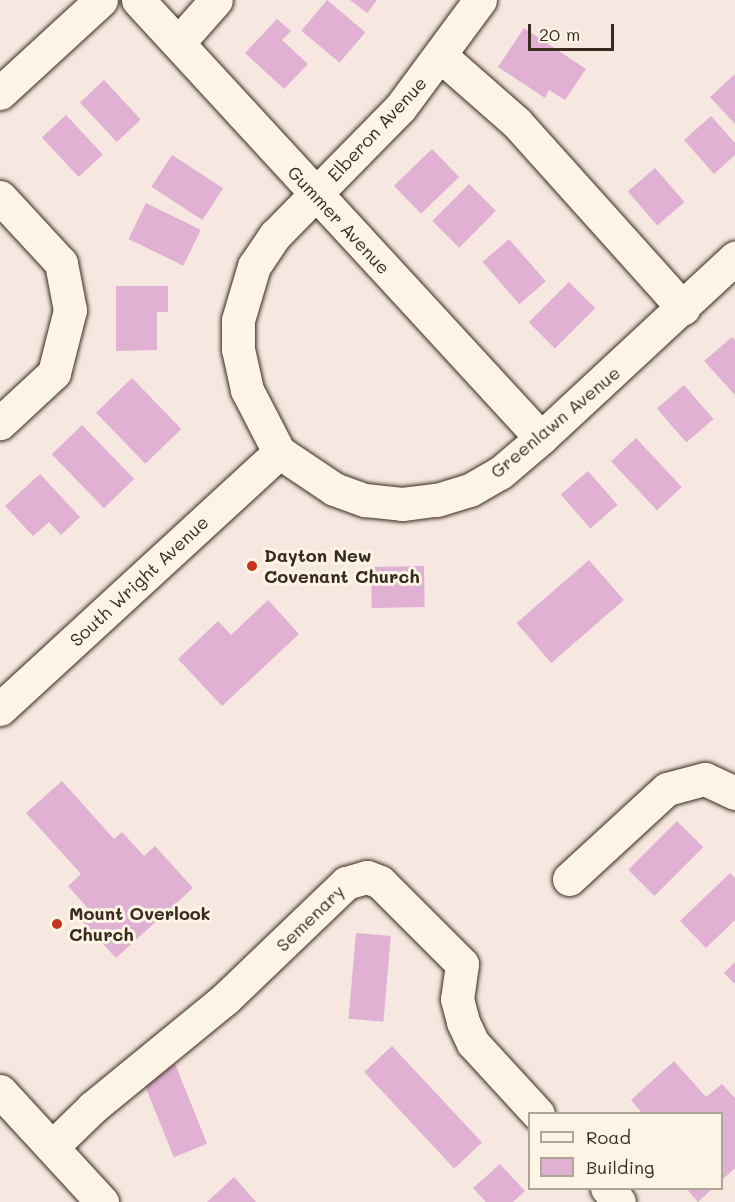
<!DOCTYPE html>
<html>
<head>
<meta charset="utf-8">
<style>
  body { margin:0 }
  #map { position:relative; width:735px; height:1202px; overflow:hidden; background:#f6e7e1; font-family:Mali,sans-serif }
  div>[style] { position:absolute }
  .building>* { inset:0; background:#e0b1d3; transform-origin:0 0 }
  .roads { filter:drop-shadow(0 0 2px #3b2a1e) drop-shadow(0 0 2px #3b2a1e) }
  .minor>* { height:33px; margin:-16.5px; padding:0 16.5px; transform-origin:16.5px; border-radius:16.5px; background:#fcf5e5 }
  .dots>* { width:16px; height:16px; translate:-50% -50%; box-sizing:border-box; border:3px solid #fcf5e5; border-radius:50% }
  span { translate:-50% -50%; white-space:nowrap; text-align:center; line-height:1.15; -webkit-text-stroke:6px #fcf5e5; paint-order:stroke }
  .street-label { font-size:18px; color:#3b2a1e }
  .poi-label { font-size:18px; color:#3b2a1e; font-weight:700 }
  .left { translate:0 -50%; text-align:left }
  .legend { position:absolute; left:528px; top:1112px; width:195px; height:78px; box-sizing:border-box; background:#fcf5e5; border:2px solid #afa495; margin:0; padding:8px 10px; list-style:none; font-size:18px; color:#3b2a1e }
  .legend li { display:flex; align-items:center; gap:12px; height:30px }
  .legend b { width:30px; border:2px solid #afa495 }
  .scale { position:absolute; left:528px; top:24px; width:86px; height:27px; box-sizing:border-box; border:3px solid #3b2a1e; border-top:0; padding-left:8px; font-size:18px; line-height:21px; white-space:nowrap; color:#3b2a1e; -webkit-text-stroke:4px #fcf5e5; paint-order:stroke }
</style>
</head>
<body>
<div id="map">
  <div class="building">
    <i style="left:327px;top:0;width:50px;height:40px;rotate:40deg"></i>
    <i style="clip-path:polygon(350px 0,377px 0,367px 13px)"></i>
    <i style="clip-path:polygon(277px 19px,291px 31px,282px 40px,308px 64px,284px 89px,245px 53px)"></i>
    <i style="clip-path:polygon(524px 28px,586px 69px,565px 100px,549px 90px,545px 98px,498px 67px)"></i>
    <i style="clip-path:polygon(735px 74px,735px 124px,710px 97px)"></i>
    <i style="left:104px;top:80px;width:54px;height:33px;rotate:47deg"></i>
    <i style="left:66px;top:115px;width:54px;height:33px;rotate:47deg"></i>
    <i style="clip-path:polygon(711px 116px,735px 143px,735px 155px,714px 174px,684px 140px)"></i>
    <i style="left:432px;top:149px;width:39px;height:53px;rotate:46deg"></i>
    <i style="left:172px;top:155px;width:61px;height:38px;rotate:33deg"></i>
    <i style="left:655px;top:168px;width:45px;height:36px;rotate:49deg"></i>
    <i style="left:469px;top:184px;width:38px;height:52px;rotate:45deg"></i>
    <i style="left:146px;top:203px;width:61px;height:40px;rotate:26deg"></i>
    <i style="left:509px;top:239px;width:56px;height:35px;rotate:49deg"></i>
    <i style="left:569px;top:282px;width:37px;height:57px;rotate:45deg"></i>
    <i style="clip-path:polygon(116px 286px,168px 286px,168px 312px,157px 312px,157px 350px,116px 351px)"></i>
    <i style="clip-path:polygon(732px 337px,735px 340px,735px 395px,704px 361px)"></i>
    <i style="left:132px;top:378px;width:71px;height:50px;rotate:46deg"></i>
    <i style="left:684px;top:385px;width:45px;height:36px;rotate:49deg"></i>
    <i style="left:82px;top:425px;width:75px;height:42px;rotate:46deg"></i>
    <i style="left:636px;top:438px;width:67px;height:34px;rotate:47deg"></i>
    <i style="left:588px;top:471px;width:45px;height:36px;rotate:49deg"></i>
    <i style="clip-path:polygon(40px 474px,80px 517px,61px 535px,49px 522px,33px 536px,5px 506px)"></i>
    <i style="left:589px;top:560px;width:53px;height:96px;rotate:49deg"></i>
    <i style="left:424px;top:566px;width:41px;height:53px;rotate:89deg"></i>
    <i style="clip-path:polygon(268px 600px,299px 634px,222px 706px,178px 659px,218px 621px,231px 635px)"></i>
    <i style="clip-path:polygon(62px 781px,114px 839px,122px 832px,144px 856px,155px 846px,193px 888px,116px 958px,83px 922px,93px 914px,68px 886px,81px 874px,26px 813px)"></i>
    <i style="left:677px;top:821px;width:37px;height:69px;rotate:45deg"></i>
    <i style="clip-path:polygon(730px 873px,735px 878px,735px 920px,706px 948px,680px 921px)"></i>
    <i style="left:356px;top:933px;width:35px;height:86px;rotate:5deg"></i>
    <i style="clip-path:polygon(735px 962px,735px 984px,724px 973px)"></i>
    <i style="left:392px;top:1046px;width:132px;height:38px;rotate:47deg"></i>
    <i style="clip-path:polygon(674px 1061px,706px 1097px,722px 1084px,735px 1098px,735px 1168px,722px 1180px,722px 1114px,643px 1114px,631px 1100px)"></i>
    <i style="left:175px;top:1064px;width:86px;height:36px;rotate:68deg"></i>
    <i style="clip-path:polygon(500px 1164px,525px 1191px,513px 1202px,486px 1202px,473px 1188px)"></i>
    <i style="clip-path:polygon(234px 1177px,256px 1202px,207px 1202px)"></i>
    <i style="clip-path:polygon(686px 1188px,713px 1188px,698px 1202px)"></i>
  </div>
  <div class="roads">
    <div class="minor">
      <i style="left:138px;top:0;width:595px;rotate:47.38deg"></i>
      <i style="left:480px;top:0;width:134px;rotate:126.5deg"></i>
      <i style="left:400px;top:108px;width:178px;rotate:134.5deg"></i>
      <i style="left:275px;top:235px;width:37px;rotate:124deg"></i>
      <i style="left:254px;top:266px;width:56px;rotate:106.5deg"></i>
      <i style="left:238px;top:320px;width:29px;rotate:90deg"></i>
      <i style="left:238px;top:349px;width:42px;rotate:77.6deg"></i>
      <i style="left:247px;top:390px;width:70px;rotate:62.7deg"></i>
      <i style="left:279px;top:452px;width:66px;rotate:33.9deg"></i>
      <i style="left:334px;top:489px;width:33px;rotate:20deg"></i>
      <i style="left:365px;top:500px;width:37px;rotate:6deg"></i>
      <i style="left:402px;top:504px;width:35px;rotate:-7deg"></i>
      <i style="left:437px;top:500px;width:34px;rotate:-17deg"></i>
      <i style="left:470px;top:490px;width:34px;rotate:-30deg"></i>
      <i style="left:500px;top:473px;width:54px;rotate:-40.5deg"></i>
      <i style="left:541px;top:438px;width:265px;rotate:-42.9deg"></i>
      <i style="left:178px;top:43px;width:57px;rotate:-48.5deg"></i>
      <i style="left:442px;top:57px;width:100px;rotate:41.3deg"></i>
      <i style="left:517px;top:123px;width:249px;rotate:48.1deg"></i>
      <i style="left:0;top:93px;width:137px;rotate:-42.6deg"></i>
      <i style="left:0;top:197px;width:90px;rotate:47.3deg"></i>
      <i style="left:61px;top:263px;width:48px;rotate:79.2deg"></i>
      <i style="left:70px;top:310px;width:65px;rotate:104.3deg"></i>
      <i style="left:54px;top:373px;width:74px;rotate:137.2deg"></i>
      <i style="left:0;top:709px;width:379px;rotate:-42.6deg"></i>
      <i style="left:569px;top:879px;width:133px;rotate:-42.6deg"></i>
      <i style="left:667px;top:789px;width:39px;rotate:-15deg"></i>
      <i style="left:705px;top:779px;width:33px;rotate:25deg"></i>
      <i style="left:0;top:1091px;width:151px;rotate:47.4deg"></i>
      <i style="left:52px;top:1147px;width:57px;rotate:-44.3deg"></i>
      <i style="left:93px;top:1107px;width:171px;rotate:-39.3deg"></i>
      <i style="left:225px;top:999px;width:168px;rotate:-43.8deg"></i>
      <i style="left:346px;top:883px;width:22px;rotate:-16deg"></i>
      <i style="left:367px;top:877px;width:14px;rotate:21deg"></i>
      <i style="left:380px;top:882px;width:116px;rotate:45deg"></i>
      <i style="left:462px;top:964px;width:35px;rotate:98deg"></i>
      <i style="left:457px;top:999px;width:24px;rotate:75deg"></i>
      <i style="left:463px;top:1022px;width:23px;rotate:65deg"></i>
      <i style="left:473px;top:1043px;width:96px;rotate:47.5deg"></i>
      <i style="left:607px;top:1188px;width:18px;rotate:49deg"></i>
    </div>
  </div>
  <div class="dots">
    <i style="left:252px;top:566px;background:#c8321e"></i>
    <i style="left:57px;top:924px;background:#c8321e"></i>
  </div>
  <div class="street-label">
    <span style="left:377px;top:129px;rotate:-47deg">Elberon Avenue</span>
    <span style="left:339px;top:220px;rotate:47deg">Gummer Avenue</span>
    <span style="left:555px;top:422px;rotate:-40deg">Greenlawn Avenue</span>
    <span style="left:139px;top:581px;rotate:-43deg">South Wright Avenue</span>
    <span style="left:310px;top:918px;rotate:-44deg">Semenary</span>
  </div>
  <div class="poi-label">
    <span class="left" style="left:264px;top:566px">Dayton New<br>Covenant Church</span>
    <span class="left" style="left:69px;top:924px">Mount Overlook<br>Church</span>
  </div>
  <ul class="legend">
  <li><b style="height:8px;background:#fcf5e5"></b>Road</li>
  <li><b style="height:16px;background:#e0b1d3"></b>Building</li>
  </ul>
  <div class="scale">20 m</div>
</div>
</body>
</html>
